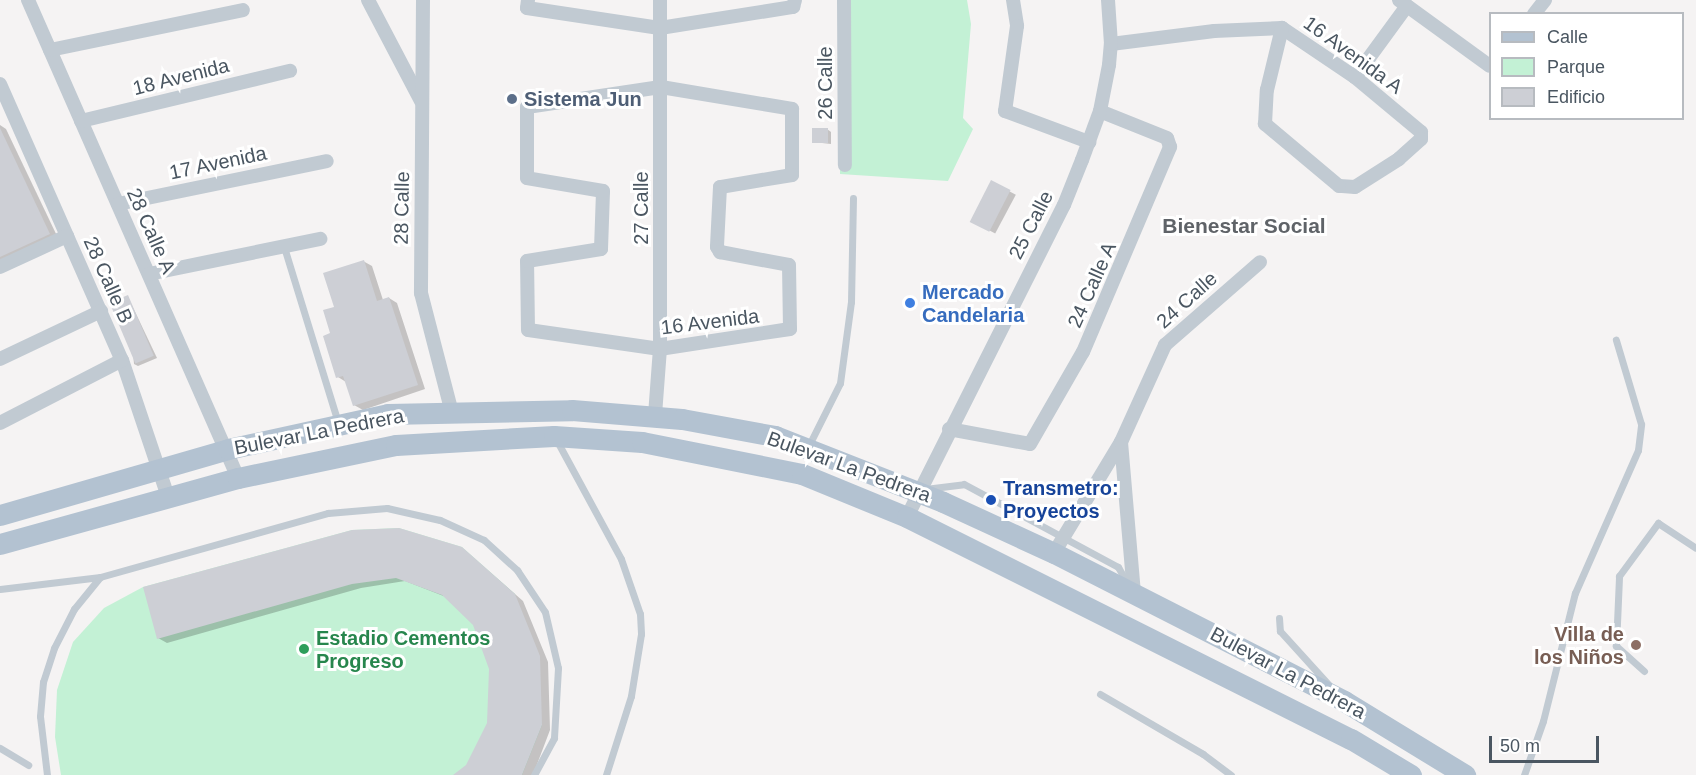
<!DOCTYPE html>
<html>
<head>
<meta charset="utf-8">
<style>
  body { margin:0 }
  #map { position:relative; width:1696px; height:775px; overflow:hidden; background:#f5f3f3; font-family:Arial,sans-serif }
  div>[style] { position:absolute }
  .green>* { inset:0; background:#c3f1d5 }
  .shadow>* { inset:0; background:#0003; transform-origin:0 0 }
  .building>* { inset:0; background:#cdcfd5; transform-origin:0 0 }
  .lane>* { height:7px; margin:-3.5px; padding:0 3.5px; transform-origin:3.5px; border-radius:3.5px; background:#c1cad2 }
  .street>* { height:14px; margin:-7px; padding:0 7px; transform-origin:7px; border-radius:7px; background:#c1cad2 }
  .primary>* { height:21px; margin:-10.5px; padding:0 10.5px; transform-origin:10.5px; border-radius:10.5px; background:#b3c2d1 }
  .dots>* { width:16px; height:16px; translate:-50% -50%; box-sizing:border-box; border:3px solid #fff; border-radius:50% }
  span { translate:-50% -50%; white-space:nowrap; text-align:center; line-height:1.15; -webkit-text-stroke:6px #fff; paint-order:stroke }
  .street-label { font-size:20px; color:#4a5661 }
  .service-label { font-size:20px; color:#4e5e75; font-weight:700 }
  .left { translate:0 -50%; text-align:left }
  .shop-label { font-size:20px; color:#366cbe; font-weight:700 }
  .transit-label { font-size:20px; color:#164399; font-weight:700 }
  .education-label { font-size:20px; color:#785e54; font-weight:700 }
  .right { translate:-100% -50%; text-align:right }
  .leisure-label { font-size:20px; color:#27864d; font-weight:700 }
  .neighbourhood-label { font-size:21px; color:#5f6368; font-weight:700 }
  .legend { position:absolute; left:1489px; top:12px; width:195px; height:108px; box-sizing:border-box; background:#fff; border:2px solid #b7bbc0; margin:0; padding:8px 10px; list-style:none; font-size:18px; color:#4a5661 }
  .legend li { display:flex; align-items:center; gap:12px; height:30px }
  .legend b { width:30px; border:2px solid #b7bbc0 }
  .scale { position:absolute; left:1489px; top:736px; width:110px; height:27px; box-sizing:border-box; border:3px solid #4a5661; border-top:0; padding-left:8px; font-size:18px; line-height:21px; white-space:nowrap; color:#4a5661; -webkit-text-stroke:4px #fff; paint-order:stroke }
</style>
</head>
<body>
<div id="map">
  <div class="green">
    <i style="clip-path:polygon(839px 0,967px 0,971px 24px,963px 118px,973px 129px,948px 181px,840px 174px)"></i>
    <i style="clip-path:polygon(399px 528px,462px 547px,515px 594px,542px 725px,522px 775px,61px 775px,55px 737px,57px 690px,73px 642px,104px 608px,143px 587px,352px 530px)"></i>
  </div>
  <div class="shadow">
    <i style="clip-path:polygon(0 125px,6px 129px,58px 238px,0 266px)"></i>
    <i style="clip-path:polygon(827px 129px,831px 132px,831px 144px,813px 142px)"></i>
    <i style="left:992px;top:182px;width:27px;height:44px;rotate:28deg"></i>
    <i style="clip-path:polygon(363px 261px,372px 266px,383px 300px,389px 298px,397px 303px,425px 389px,363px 410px,354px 405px,346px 382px,338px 377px,332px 334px,336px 308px)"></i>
    <i style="clip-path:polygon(128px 297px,157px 358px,138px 366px,134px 364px)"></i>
    <i style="clip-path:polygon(462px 548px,523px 601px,548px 662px,550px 730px,533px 775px,455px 775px,467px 766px,489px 723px,491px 669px,474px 624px,446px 597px,405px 581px,361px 588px,167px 643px,158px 638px)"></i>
  </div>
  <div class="building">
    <i style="clip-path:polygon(0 128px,50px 234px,0 257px)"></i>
    <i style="left:812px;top:128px;width:16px;height:15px"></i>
    <i style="left:991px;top:180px;width:22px;height:47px;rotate:27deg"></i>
    <i style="clip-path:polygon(364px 260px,377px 301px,389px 297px,418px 385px,353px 406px,343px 376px,336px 378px,323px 336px,330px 333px,323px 310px,334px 307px,323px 273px)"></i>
    <i style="left:128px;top:295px;width:66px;height:20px;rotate:67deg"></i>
    <i style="clip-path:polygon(399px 528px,462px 547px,515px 594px,540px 656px,542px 725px,522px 775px,453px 775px,466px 765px,487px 723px,489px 669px,473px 625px,442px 595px,396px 578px,352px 584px,157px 639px,143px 587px,352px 530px)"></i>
  </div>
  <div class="lane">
    <i style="left:284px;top:247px;width:184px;rotate:72.9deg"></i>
    <i style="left:557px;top:441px;width:134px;rotate:61.5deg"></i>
    <i style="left:621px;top:559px;width:58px;rotate:70.9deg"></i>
    <i style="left:640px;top:614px;width:20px;rotate:87deg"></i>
    <i style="left:641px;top:634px;width:63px;rotate:99.2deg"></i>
    <i style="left:631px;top:696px;width:83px;rotate:107.6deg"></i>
    <i style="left:809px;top:445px;width:69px;rotate:-63.4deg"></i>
    <i style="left:840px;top:383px;width:82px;rotate:-82.3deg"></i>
    <i style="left:851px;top:302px;width:104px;rotate:-88.9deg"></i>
    <i style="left:925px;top:489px;width:39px;rotate:-7deg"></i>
    <i style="left:964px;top:484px;width:175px;rotate:28.3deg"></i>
    <i style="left:1118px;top:567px;width:20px;rotate:60deg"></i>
    <i style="left:0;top:589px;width:101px;rotate:-6.8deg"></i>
    <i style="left:100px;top:577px;width:237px;rotate:-15.7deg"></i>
    <i style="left:328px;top:513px;width:59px;rotate:-4.8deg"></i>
    <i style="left:387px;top:508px;width:54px;rotate:12.8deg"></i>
    <i style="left:440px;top:520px;width:48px;rotate:24.4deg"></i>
    <i style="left:484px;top:540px;width:45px;rotate:42.3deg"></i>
    <i style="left:517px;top:570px;width:50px;rotate:56.3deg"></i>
    <i style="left:545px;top:612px;width:57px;rotate:76.9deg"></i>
    <i style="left:558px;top:668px;width:70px;rotate:93.3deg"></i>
    <i style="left:554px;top:738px;width:42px;rotate:118.4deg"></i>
    <i style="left:1279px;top:618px;width:13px;rotate:86deg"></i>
    <i style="left:1280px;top:631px;width:72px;rotate:47.8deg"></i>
    <i style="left:1644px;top:671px;width:38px;rotate:-138deg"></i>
    <i style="left:1616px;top:646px;width:70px;rotate:-87.5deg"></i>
    <i style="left:1619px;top:576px;width:66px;rotate:-53.7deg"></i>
    <i style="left:1658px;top:523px;width:45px;rotate:33.3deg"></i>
    <i style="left:1100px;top:694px;width:119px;rotate:30.2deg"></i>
    <i style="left:1203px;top:754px;width:35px;rotate:37deg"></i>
    <i style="left:0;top:748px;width:33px;rotate:31deg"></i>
    <i style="left:47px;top:775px;width:59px;rotate:-96.8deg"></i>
    <i style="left:40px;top:716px;width:34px;rotate:-85deg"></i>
    <i style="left:43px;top:682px;width:36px;rotate:-72deg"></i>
    <i style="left:54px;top:648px;width:44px;rotate:-62.9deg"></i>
    <i style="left:74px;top:609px;width:41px;rotate:-50.9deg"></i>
    <i style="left:1524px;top:775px;width:57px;rotate:-70.6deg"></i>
    <i style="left:1543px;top:721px;width:132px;rotate:-76deg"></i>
    <i style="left:1575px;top:593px;width:156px;rotate:-66.2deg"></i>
    <i style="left:1638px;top:450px;width:26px;rotate:-83deg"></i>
    <i style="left:1641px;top:424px;width:88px;rotate:-106.6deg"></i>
  </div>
  <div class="street">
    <i style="left:28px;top:0;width:522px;rotate:66.28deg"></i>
    <i style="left:368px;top:0;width:114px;rotate:62.3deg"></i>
    <i style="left:423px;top:0;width:293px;rotate:90.4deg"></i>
    <i style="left:421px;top:293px;width:124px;rotate:75.5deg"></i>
    <i style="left:528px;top:0;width:8px;rotate:97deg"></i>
    <i style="left:527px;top:8px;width:134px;rotate:8.6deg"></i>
    <i style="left:660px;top:28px;width:135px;rotate:-9deg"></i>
    <i style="left:793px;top:7px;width:7px;rotate:-74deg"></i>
    <i style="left:844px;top:0;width:165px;rotate:89.7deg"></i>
    <i style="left:1013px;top:0;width:26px;rotate:81deg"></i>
    <i style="left:1017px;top:26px;width:86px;rotate:98deg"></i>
    <i style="left:1005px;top:111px;width:90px;rotate:20.3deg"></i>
    <i style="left:1399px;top:0;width:112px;rotate:36deg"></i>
    <i style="left:1534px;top:14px;width:18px;rotate:-52deg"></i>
    <i style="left:1111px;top:44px;width:104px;rotate:-7.2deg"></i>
    <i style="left:1214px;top:31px;width:68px;rotate:-2.5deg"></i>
    <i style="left:1282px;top:28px;width:88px;rotate:33.9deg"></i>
    <i style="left:1355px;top:77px;width:86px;rotate:39.8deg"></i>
    <i style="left:1421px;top:132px;width:7px;rotate:90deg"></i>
    <i style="left:1421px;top:139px;width:30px;rotate:138deg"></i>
    <i style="left:1399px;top:159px;width:52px;rotate:147.5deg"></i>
    <i style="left:1355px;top:187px;width:16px;rotate:-176deg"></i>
    <i style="left:1339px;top:186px;width:97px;rotate:-140deg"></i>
    <i style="left:1265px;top:124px;width:34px;rotate:-87deg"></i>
    <i style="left:1267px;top:90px;width:64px;rotate:-76.4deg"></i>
    <i style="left:50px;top:50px;width:197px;rotate:-11.7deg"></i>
    <i style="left:1355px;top:77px;width:88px;rotate:-53.8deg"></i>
    <i style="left:0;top:84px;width:302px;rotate:66.2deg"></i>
    <i style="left:122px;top:360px;width:145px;rotate:71.4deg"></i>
    <i style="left:661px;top:87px;width:133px;rotate:9.5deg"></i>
    <i style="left:792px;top:109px;width:66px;rotate:90deg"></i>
    <i style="left:792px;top:175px;width:73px;rotate:170.5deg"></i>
    <i style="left:720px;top:187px;width:60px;rotate:92.9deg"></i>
    <i style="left:717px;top:247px;width:6px;rotate:59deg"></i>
    <i style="left:720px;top:252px;width:70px;rotate:10.7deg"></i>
    <i style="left:789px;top:265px;width:64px;rotate:89.1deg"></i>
    <i style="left:790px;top:329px;width:132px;rotate:171.3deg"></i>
    <i style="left:660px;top:349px;width:133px;rotate:-171.8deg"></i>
    <i style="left:528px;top:330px;width:69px;rotate:-90.8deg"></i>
    <i style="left:527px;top:261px;width:75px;rotate:-9.2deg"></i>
    <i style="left:601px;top:249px;width:58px;rotate:-88deg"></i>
    <i style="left:603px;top:191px;width:77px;rotate:-170.3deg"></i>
    <i style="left:527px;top:178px;width:71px;rotate:-90deg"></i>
    <i style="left:527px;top:107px;width:135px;rotate:-8.5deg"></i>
    <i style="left:81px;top:121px;width:215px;rotate:-13.5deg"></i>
    <i style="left:118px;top:204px;width:213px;rotate:-11.6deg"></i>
    <i style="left:0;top:267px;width:74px;rotate:-24.8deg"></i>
    <i style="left:149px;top:274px;width:175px;rotate:-11.6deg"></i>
    <i style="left:0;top:359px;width:112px;rotate:-25.4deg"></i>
    <i style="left:655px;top:415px;width:66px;rotate:-85.7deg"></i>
    <i style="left:660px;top:349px;width:349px;rotate:-90deg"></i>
    <i style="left:0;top:423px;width:137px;rotate:-27.3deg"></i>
    <i style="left:949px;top:429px;width:82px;rotate:10.5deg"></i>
    <i style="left:1030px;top:444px;width:106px;rotate:-60.1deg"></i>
    <i style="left:1083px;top:352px;width:223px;rotate:-67deg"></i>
    <i style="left:1170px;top:147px;width:9px;rotate:-108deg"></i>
    <i style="left:1167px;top:138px;width:72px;rotate:-158.1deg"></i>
    <i style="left:1121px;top:442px;width:152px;rotate:85.1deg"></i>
    <i style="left:907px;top:517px;width:349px;rotate:-63.3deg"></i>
    <i style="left:1064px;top:205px;width:48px;rotate:-68.2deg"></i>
    <i style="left:1082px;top:160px;width:52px;rotate:-69.8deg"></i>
    <i style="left:1100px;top:111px;width:47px;rotate:-78.9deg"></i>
    <i style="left:1109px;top:65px;width:21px;rotate:-85deg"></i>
    <i style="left:1111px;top:44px;width:44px;rotate:-93.9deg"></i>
    <i style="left:1054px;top:553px;width:130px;rotate:-58.9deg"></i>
    <i style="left:1121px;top:442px;width:107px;rotate:-65.6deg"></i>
    <i style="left:1165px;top:345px;width:126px;rotate:-41.1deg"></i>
  </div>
  <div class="primary">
    <i style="left:0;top:515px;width:237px;rotate:-16.1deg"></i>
    <i style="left:228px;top:449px;width:164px;rotate:-12.3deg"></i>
    <i style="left:388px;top:414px;width:184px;rotate:-1.2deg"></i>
    <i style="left:572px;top:410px;width:110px;rotate:4.7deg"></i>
    <i style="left:682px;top:419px;width:95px;rotate:10.4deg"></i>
    <i style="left:775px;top:436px;width:180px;rotate:21.4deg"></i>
    <i style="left:943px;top:502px;width:122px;rotate:24.7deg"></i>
    <i style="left:1054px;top:553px;width:326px;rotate:27deg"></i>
    <i style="left:1344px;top:701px;width:142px;rotate:31.4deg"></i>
    <i style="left:0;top:544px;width:247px;rotate:-15.5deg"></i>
    <i style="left:238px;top:478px;width:161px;rotate:-11.8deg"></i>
    <i style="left:396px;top:445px;width:158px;rotate:-3.3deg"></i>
    <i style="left:554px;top:436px;width:88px;rotate:3.9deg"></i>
    <i style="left:642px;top:442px;width:163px;rotate:11.3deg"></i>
    <i style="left:802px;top:474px;width:113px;rotate:22.3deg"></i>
    <i style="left:907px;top:517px;width:496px;rotate:26.6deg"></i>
    <i style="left:1351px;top:739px;width:70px;rotate:31deg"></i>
  </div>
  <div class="dots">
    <i style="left:512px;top:99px;background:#5c6f8a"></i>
    <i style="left:910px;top:303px;background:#3f7fe0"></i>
    <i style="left:991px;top:500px;background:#1a4fb4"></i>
    <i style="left:1636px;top:645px;background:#8d6e63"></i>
    <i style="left:304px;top:649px;background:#2e9e5b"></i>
  </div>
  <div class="street-label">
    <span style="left:1353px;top:55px;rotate:36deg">16 Avenida A</span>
    <span style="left:181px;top:77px;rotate:-14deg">18 Avenida</span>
    <span style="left:825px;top:83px;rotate:-90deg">26 Calle</span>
    <span style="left:218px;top:163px;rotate:-12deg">17 Avenida</span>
    <span style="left:402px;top:208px;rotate:-89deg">28 Calle</span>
    <span style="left:641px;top:208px;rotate:-90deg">27 Calle</span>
    <span style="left:1031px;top:225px;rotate:-63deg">25 Calle</span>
    <span style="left:151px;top:231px;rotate:66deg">28 Calle A</span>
    <span style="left:108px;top:280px;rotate:66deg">28 Calle B</span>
    <span style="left:1092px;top:285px;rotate:-66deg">24 Calle A</span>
    <span style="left:1187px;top:300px;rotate:-42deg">24 Calle</span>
    <span style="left:710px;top:322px;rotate:-7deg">16 Avenida</span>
    <span style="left:319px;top:432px;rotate:-11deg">Bulevar La Pedrera</span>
    <span style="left:849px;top:467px;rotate:20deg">Bulevar La Pedrera</span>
    <span style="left:1288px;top:673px;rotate:28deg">Bulevar La Pedrera</span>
  </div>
  <div class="service-label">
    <span class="left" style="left:524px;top:99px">Sistema Jun</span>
  </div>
  <div class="shop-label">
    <span class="left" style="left:922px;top:304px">Mercado<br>Candelaria</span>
  </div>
  <div class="transit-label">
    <span class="left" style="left:1003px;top:500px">Transmetro:<br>Proyectos</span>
  </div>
  <div class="education-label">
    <span class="right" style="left:1624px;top:646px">Villa de<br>los Niños</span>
  </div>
  <div class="leisure-label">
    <span class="left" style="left:316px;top:650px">Estadio Cementos<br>Progreso</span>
  </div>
  <div class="neighbourhood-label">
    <span style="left:1244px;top:226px">Bienestar Social</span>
  </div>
  <ul class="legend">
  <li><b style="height:8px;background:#b3c2d1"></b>Calle</li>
  <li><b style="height:16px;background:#c3f1d5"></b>Parque</li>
  <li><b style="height:16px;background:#cdcfd5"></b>Edificio</li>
  </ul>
  <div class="scale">50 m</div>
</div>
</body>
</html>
